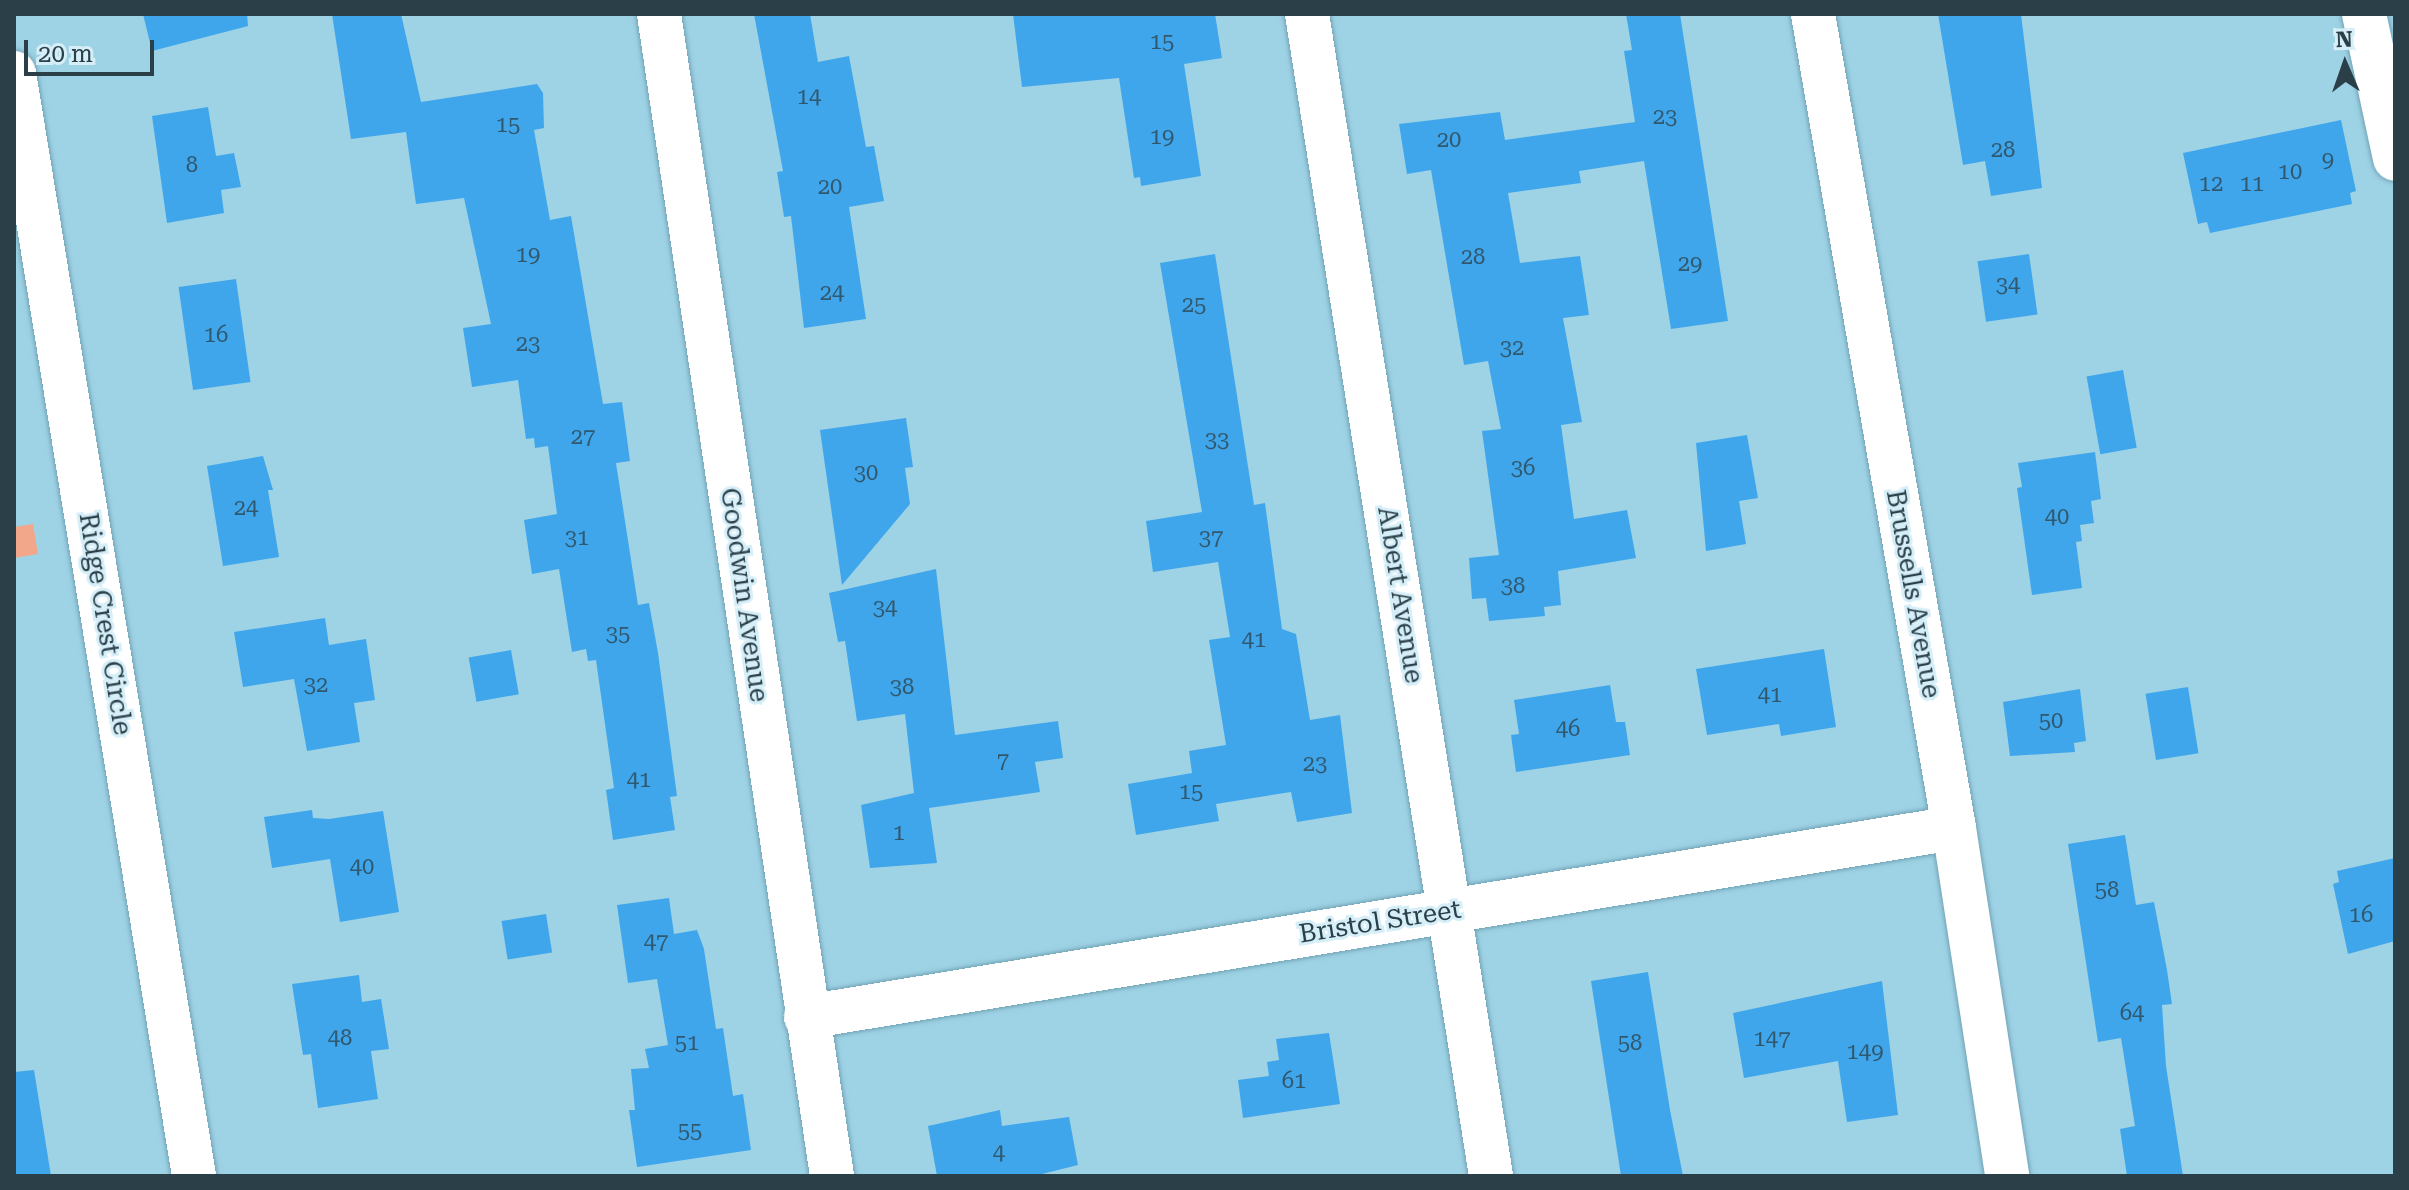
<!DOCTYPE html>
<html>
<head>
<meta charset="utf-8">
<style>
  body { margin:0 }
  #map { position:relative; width:2409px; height:1190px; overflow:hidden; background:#9ed2e5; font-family:"Roboto Serif",serif }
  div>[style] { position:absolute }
  .green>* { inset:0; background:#f2a78a }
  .building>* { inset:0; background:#40a6eb; transform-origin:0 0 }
  .roads { filter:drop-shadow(0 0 2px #71a3b5) drop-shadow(0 0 2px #71a3b5) }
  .street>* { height:44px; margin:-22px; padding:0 22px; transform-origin:22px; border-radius:22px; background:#fff }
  span { translate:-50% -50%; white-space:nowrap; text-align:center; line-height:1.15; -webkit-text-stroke:6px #d5eef8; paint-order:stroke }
  .number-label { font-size:22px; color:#305970 }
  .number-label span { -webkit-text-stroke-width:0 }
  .street-label { font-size:26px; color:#2a3f47 }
  .frame { position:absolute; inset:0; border:16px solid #2a3f47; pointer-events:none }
  .north { position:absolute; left:2305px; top:24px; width:80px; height:80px; -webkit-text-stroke:6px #d5eef8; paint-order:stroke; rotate:358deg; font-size:22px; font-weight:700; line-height:32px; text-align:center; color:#2a3f47 }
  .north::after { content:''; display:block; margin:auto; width:28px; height:36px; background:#2a3f47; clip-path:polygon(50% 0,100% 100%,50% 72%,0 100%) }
  .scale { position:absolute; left:24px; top:40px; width:130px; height:36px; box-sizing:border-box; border:4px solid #2a3f47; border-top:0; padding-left:10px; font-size:24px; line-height:28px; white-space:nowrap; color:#2a3f47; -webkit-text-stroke:6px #d5eef8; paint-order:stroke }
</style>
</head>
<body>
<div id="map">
  <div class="green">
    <i style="clip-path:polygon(33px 524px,38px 554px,14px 558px,14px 527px)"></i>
  </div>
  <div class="building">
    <i style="clip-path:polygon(143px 14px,247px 14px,248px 26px,152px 51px)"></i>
    <i style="clip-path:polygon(332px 14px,401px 14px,421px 102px,537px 84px,543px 93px,544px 128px,534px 130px,550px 220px,571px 216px,603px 404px,622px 402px,630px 461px,616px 463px,638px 605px,649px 603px,658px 653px,677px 796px,670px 797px,675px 830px,613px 840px,606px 790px,614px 788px,596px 660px,588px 661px,586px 649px,572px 652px,559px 569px,532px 574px,524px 520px,557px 514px,548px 446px,535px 448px,534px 438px,526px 439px,518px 380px,472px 387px,463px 328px,491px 324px,464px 198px,416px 204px,406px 132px,351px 139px)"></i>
    <i style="clip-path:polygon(754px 14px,810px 14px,818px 62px,849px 56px,866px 147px,874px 146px,884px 201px,849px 207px,866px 319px,804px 328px,791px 216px,784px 217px,777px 172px,783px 171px)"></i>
    <i style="clip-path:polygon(1013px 14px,1215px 14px,1222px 58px,1184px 64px,1201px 176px,1141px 186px,1140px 177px,1134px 178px,1119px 78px,1022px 87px)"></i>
    <i style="clip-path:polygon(1626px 14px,1680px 14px,1728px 321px,1671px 329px,1644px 161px,1579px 171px,1581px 183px,1508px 193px,1520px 263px,1580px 256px,1589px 315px,1563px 318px,1582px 422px,1561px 425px,1574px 519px,1627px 510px,1636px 558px,1558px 571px,1561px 605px,1544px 607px,1545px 616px,1489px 621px,1486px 598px,1472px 599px,1469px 558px,1499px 555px,1482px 431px,1501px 429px,1488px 361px,1464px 365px,1431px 170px,1407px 174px,1399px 124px,1500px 112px,1505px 140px,1635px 122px,1624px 51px,1632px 50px)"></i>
    <i style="clip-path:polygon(1938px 14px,2021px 14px,2042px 188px,1991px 196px,1985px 161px,1963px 165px)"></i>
    <i style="clip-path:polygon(208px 107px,216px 156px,234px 153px,241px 187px,221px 190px,224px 213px,167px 223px,152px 116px)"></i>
    <i style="clip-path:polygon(2341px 120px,2356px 191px,2350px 193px,2352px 204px,2210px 233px,2207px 222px,2198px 224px,2183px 153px)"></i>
    <i style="clip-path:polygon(1215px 254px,1254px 505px,1265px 503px,1282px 629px,1296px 634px,1310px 720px,1340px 715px,1352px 813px,1297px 822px,1291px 792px,1216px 804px,1219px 821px,1136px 835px,1128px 784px,1192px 773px,1189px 751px,1226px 745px,1209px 640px,1230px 637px,1218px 562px,1153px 572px,1146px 521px,1202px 512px,1160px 263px)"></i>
    <i style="left:2029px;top:254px;width:61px;height:52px;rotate:82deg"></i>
    <i style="left:236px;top:279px;width:104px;height:58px;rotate:82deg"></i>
    <i style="left:2123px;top:370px;width:79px;height:37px;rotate:80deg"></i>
    <i style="clip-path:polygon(906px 418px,913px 467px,905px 468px,910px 504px,842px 585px,820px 430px)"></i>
    <i style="clip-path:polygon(1747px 435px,1758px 498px,1739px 501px,1746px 544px,1706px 551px,1696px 443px)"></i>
    <i style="clip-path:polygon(2095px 452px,2101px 499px,2091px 501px,2094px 523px,2080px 525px,2082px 541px,2076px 542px,2082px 588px,2032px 595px,2017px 488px,2022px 487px,2018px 463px)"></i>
    <i style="clip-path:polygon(263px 456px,273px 490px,268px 490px,279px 557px,223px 566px,207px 466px)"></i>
    <i style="clip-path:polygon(936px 569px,955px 735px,1058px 721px,1063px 758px,1035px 762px,1040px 792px,929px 808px,937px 863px,870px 868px,861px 805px,914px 793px,905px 714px,857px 721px,845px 641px,838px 642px,829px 593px)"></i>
    <i style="clip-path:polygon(325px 618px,329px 645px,366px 639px,375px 700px,354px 703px,360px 742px,307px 751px,294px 679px,243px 687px,234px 632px)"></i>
    <i style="clip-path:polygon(1824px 649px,1836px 727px,1781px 736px,1779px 724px,1707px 735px,1696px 669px)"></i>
    <i style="left:511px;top:650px;width:45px;height:43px;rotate:80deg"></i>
    <i style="clip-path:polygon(1610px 685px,1616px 722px,1625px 722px,1630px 755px,1516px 772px,1511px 735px,1519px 734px,1514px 700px)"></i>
    <i style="left:2188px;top:687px;width:67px;height:43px;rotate:81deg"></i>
    <i style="clip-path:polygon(2080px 689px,2086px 741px,2074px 743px,2075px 752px,2010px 756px,2003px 702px)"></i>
    <i style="clip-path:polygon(312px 810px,313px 818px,329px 819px,383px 811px,399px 912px,340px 922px,330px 859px,272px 868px,264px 817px)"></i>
    <i style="clip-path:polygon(2125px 835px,2136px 905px,2154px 902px,2167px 970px,2172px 1004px,2162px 1005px,2166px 1066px,2183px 1176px,2127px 1176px,2120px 1129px,2135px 1126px,2121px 1038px,2098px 1042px,2068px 844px)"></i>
    <i style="clip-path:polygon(2395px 858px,2395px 941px,2348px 954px,2333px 884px,2339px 882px,2337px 871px)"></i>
    <i style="clip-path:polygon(669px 898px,674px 934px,697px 930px,704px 949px,716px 1029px,723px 1028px,733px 1096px,743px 1094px,751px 1150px,637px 1167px,629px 1110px,635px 1110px,631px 1069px,649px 1068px,645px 1049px,668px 1045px,657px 979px,628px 983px,617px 905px)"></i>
    <i style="left:546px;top:914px;width:39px;height:45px;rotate:81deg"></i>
    <i style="clip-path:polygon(1648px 972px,1670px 1110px,1683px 1176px,1621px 1176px,1591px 981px)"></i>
    <i style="clip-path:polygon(359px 975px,362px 1002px,381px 999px,389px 1049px,371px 1051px,378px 1099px,318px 1108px,311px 1054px,303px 1055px,292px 984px)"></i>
    <i style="clip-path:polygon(1882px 981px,1898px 1115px,1847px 1122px,1838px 1061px,1744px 1078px,1733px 1013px)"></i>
    <i style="clip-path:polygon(1329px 1033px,1340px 1104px,1243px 1118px,1238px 1080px,1269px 1076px,1267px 1062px,1279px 1060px,1276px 1039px)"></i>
    <i style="clip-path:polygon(34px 1070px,51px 1176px,14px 1176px,14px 1072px)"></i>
    <i style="clip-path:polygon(1000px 1110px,1002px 1126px,1069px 1117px,1078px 1165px,1034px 1176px,937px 1176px,928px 1126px)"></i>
  </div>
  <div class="roads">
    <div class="street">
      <i style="left:659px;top:14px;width:1175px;rotate:81.53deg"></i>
      <i style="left:1307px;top:14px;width:1176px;rotate:81deg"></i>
      <i style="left:1813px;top:14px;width:826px;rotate:80.17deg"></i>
      <i style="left:1954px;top:828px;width:352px;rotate:81.3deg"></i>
      <i style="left:2364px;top:14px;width:148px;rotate:77.9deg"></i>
      <i style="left:14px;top:73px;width:1118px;rotate:80.73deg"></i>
      <i style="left:806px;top:1017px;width:1163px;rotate:-9.35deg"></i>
    </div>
  </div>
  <div class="number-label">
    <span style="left:1162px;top:42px">15</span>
    <span style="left:809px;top:97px">14</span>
    <span style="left:1665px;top:117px">23</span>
    <span style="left:508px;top:125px">15</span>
    <span style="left:1162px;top:137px">19</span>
    <span style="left:1449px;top:140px">20</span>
    <span style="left:2003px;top:150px">28</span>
    <span style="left:2328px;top:160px">9</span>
    <span style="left:192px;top:165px">8</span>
    <span style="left:2290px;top:172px">10</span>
    <span style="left:2211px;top:184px">12</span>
    <span style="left:2252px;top:184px">11</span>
    <span style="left:830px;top:187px">20</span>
    <span style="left:528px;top:255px">19</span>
    <span style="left:1473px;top:257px">28</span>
    <span style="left:1690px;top:264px">29</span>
    <span style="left:2008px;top:285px">34</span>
    <span style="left:832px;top:293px">24</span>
    <span style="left:1194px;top:305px">25</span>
    <span style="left:216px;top:335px">16</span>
    <span style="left:528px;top:344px">23</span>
    <span style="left:1512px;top:348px">32</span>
    <span style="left:583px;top:437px">27</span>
    <span style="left:1217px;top:440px">33</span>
    <span style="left:1523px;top:468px">36</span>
    <span style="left:866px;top:473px">30</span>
    <span style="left:246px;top:508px">24</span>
    <span style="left:2057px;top:517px">40</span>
    <span style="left:577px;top:538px">31</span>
    <span style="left:1211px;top:538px">37</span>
    <span style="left:1513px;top:586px">38</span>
    <span style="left:885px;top:608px">34</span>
    <span style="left:618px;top:634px">35</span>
    <span style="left:1254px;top:640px">41</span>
    <span style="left:316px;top:685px">32</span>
    <span style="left:902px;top:687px">38</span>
    <span style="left:1770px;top:695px">41</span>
    <span style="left:2051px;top:721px">50</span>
    <span style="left:1568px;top:729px">46</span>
    <span style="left:1003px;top:761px">7</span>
    <span style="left:1315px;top:764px">23</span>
    <span style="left:639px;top:780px">41</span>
    <span style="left:1191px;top:792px">15</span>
    <span style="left:899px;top:833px">1</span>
    <span style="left:362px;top:867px">40</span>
    <span style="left:2107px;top:890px">58</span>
    <span style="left:2361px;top:915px">16</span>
    <span style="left:656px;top:942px">47</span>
    <span style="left:2132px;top:1013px">64</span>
    <span style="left:340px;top:1038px">48</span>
    <span style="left:1772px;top:1039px">147</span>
    <span style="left:687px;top:1043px">51</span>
    <span style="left:1630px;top:1043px">58</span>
    <span style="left:1865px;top:1052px">149</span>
    <span style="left:1294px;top:1081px">61</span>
    <span style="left:690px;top:1131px">55</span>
    <span style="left:999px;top:1153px">4</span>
  </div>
  <div class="street-label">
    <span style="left:1913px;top:594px;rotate:80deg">Brussells Avenue</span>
    <span style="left:744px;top:595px;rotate:82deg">Goodwin Avenue</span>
    <span style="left:1400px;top:595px;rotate:81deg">Albert Avenue</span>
    <span style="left:105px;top:624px;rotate:81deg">Ridge Crest Circle</span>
    <span style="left:1380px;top:922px;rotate:-9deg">Bristol Street</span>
  </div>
  <div class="frame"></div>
  <div class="north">N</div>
  <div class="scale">20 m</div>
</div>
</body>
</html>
